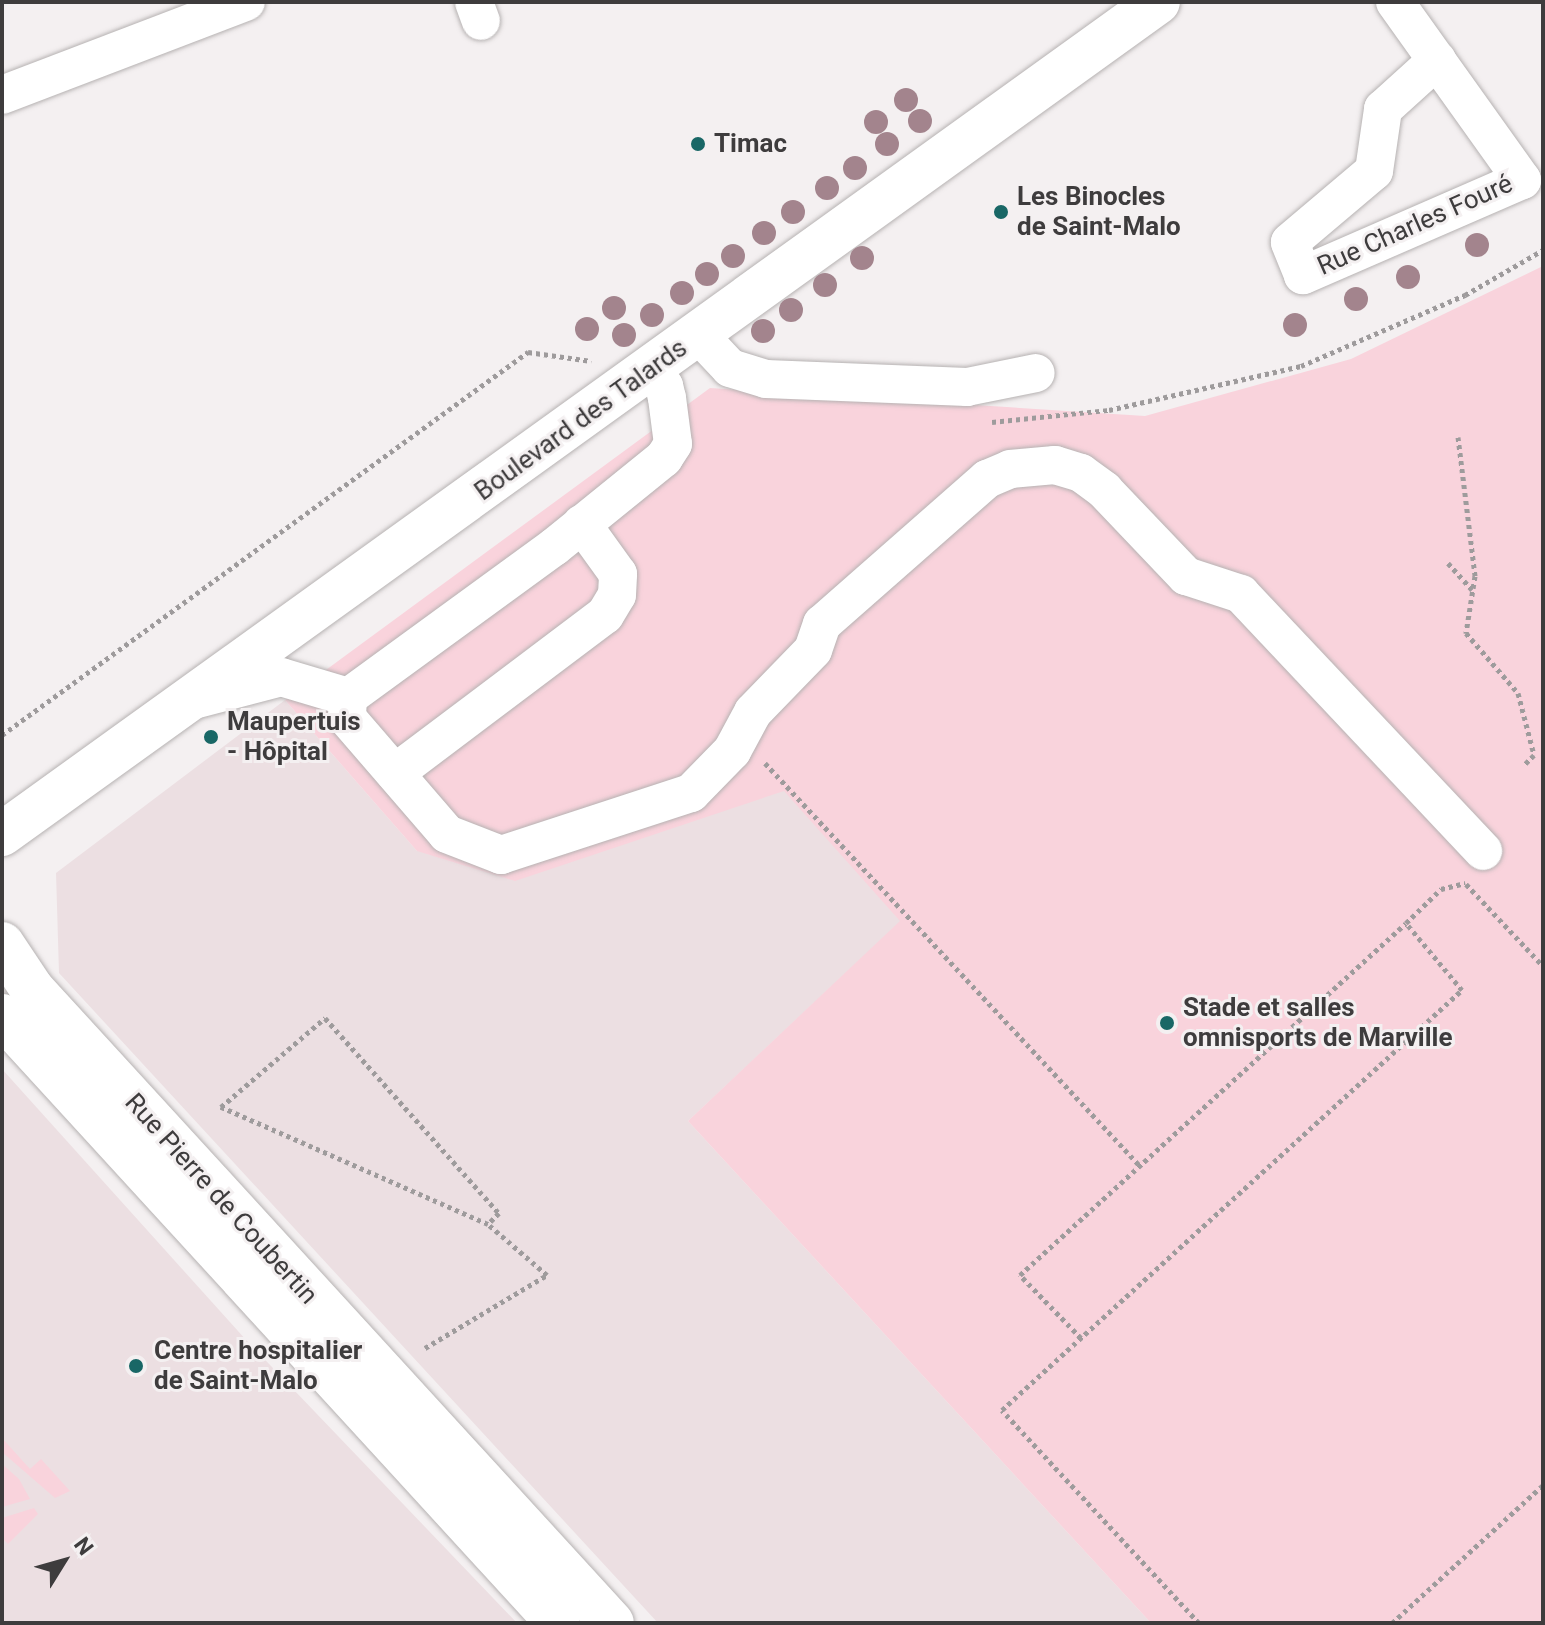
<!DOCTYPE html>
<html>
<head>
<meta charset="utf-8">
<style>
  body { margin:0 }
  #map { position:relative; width:1545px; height:1625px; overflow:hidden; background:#f4f0f1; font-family:Roboto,sans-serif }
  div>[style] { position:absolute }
  .built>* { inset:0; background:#ecdfe2 }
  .green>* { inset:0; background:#f9d3dc }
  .path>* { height:5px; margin-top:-2.5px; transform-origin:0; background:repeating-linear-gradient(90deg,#9e9b9c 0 4px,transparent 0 8px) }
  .roads { filter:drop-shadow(0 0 2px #b6b2b2) drop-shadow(0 0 2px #b6b2b2) }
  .minor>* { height:38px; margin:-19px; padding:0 19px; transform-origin:19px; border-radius:19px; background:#fff }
  .major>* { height:44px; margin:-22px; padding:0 22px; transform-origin:22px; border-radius:22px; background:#fff }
  .trees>* { width:24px; height:24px; margin:-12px; border-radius:50%; background:#a3848d }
  .dots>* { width:22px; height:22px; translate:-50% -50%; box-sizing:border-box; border:4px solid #f4f0f1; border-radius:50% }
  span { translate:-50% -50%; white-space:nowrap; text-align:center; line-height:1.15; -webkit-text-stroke:6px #f4f0f1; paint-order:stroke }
  .poi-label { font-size:26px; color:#3e3c3d; font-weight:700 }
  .left { translate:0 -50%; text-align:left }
  .street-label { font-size:26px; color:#3e3c3d }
  .frame { position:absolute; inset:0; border:4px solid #3e3c3d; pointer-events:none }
  .north { position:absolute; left:24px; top:1521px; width:80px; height:80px; -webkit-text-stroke:6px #f4f0f1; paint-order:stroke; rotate:53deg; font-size:22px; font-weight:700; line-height:32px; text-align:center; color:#3e3c3d }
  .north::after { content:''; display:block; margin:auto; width:28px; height:36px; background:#3e3c3d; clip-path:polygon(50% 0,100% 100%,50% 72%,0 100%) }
</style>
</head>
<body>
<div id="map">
  <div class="built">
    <i style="clip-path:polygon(285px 700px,417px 851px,784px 790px,901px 921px,688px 1121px,1151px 1623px,658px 1623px,59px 973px,56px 873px)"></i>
    <i style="clip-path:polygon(2px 1069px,247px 1341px,517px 1623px,2px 1623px)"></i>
  </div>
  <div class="green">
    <i style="clip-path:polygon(1543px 266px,1543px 1623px,1151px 1623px,688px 1121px,900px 921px,784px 791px,515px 881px,417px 851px,285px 700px,710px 388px,1145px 416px,1351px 359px)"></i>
    <i style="clip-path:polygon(2px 1438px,30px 1469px,41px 1459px,70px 1491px,55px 1498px,2px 1452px)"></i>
    <i style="clip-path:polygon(2px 1464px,19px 1479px,30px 1499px,2px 1507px)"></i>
    <i style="clip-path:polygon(34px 1508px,38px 1514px,8px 1544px,2px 1538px,2px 1518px)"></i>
  </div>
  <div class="path">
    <i style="left:992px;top:422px;width:118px;rotate:-5.9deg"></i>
    <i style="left:1109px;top:410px;width:197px;rotate:-12.9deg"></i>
    <i style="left:1301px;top:366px;width:179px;rotate:-23.4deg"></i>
    <i style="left:1465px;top:295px;width:90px;rotate:-30deg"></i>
    <i style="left:1458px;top:437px;width:140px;rotate:83deg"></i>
    <i style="left:1475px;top:576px;width:58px;rotate:99deg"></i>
    <i style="left:1466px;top:633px;width:79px;rotate:49.1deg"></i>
    <i style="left:1518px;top:693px;width:64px;rotate:75.5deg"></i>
    <i style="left:1534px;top:755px;width:16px;rotate:135deg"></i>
    <i style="left:1448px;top:563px;width:36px;rotate:48deg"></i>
    <i style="left:2px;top:735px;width:651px;rotate:-36.06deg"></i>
    <i style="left:528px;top:352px;width:64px;rotate:8.1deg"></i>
    <i style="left:765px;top:763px;width:550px;rotate:47.06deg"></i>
    <i style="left:1466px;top:884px;width:112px;rotate:46.8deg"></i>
    <i style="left:1081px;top:1338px;width:88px;rotate:-134.1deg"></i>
    <i style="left:1020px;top:1275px;width:522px;rotate:-42.36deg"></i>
    <i style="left:425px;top:1348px;width:142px;rotate:-30.9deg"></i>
    <i style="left:547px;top:1275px;width:78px;rotate:-139.2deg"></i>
    <i style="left:488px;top:1224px;width:292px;rotate:-156.3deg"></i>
    <i style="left:221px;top:1107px;width:137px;rotate:-40.6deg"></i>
    <i style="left:325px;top:1018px;width:261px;rotate:48.3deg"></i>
    <i style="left:499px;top:1213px;width:16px;rotate:135deg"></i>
    <i style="left:1199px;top:1623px;width:290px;rotate:-132.8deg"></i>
    <i style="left:1002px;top:1410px;width:623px;rotate:-42.4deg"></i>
    <i style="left:1462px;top:990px;width:87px;rotate:-129.9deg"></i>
    <i style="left:1406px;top:923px;width:49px;rotate:-44.2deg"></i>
    <i style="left:1441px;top:889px;width:25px;rotate:-14deg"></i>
    <i style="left:1392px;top:1623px;width:205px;rotate:-42.4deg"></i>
  </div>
  <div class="roads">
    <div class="minor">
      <i style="left:474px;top:2px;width:20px;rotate:70deg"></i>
      <i style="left:1395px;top:2px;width:219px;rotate:54.5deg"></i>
      <i style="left:1522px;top:180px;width:239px;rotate:156.5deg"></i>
      <i style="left:1303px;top:275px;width:35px;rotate:-112deg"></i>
      <i style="left:1290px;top:242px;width:110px;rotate:-40.2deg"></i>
      <i style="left:1374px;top:171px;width:63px;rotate:-81.7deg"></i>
      <i style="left:1383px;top:109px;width:73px;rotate:-42.2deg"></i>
      <i style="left:2px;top:95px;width:261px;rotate:-20.9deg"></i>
      <i style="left:699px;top:335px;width:45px;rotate:46.8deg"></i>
      <i style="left:730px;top:368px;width:38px;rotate:17deg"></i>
      <i style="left:766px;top:379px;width:201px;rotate:2.3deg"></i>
      <i style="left:967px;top:387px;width:70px;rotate:-11.5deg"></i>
      <i style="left:650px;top:371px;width:21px;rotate:47deg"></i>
      <i style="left:664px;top:386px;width:12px;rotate:76deg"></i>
      <i style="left:667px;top:398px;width:46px;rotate:82.6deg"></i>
      <i style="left:673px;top:444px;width:17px;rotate:123deg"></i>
      <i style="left:664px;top:458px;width:141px;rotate:141deg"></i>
      <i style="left:554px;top:547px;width:255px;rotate:143.9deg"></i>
      <i style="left:348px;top:697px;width:21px;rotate:93deg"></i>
      <i style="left:347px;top:718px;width:153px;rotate:49.2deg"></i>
      <i style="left:447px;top:834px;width:58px;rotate:21.3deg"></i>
      <i style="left:501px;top:855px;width:200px;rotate:-18.1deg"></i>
      <i style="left:691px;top:793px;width:59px;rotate:-45.7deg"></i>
      <i style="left:732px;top:751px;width:44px;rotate:-61.7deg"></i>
      <i style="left:753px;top:712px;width:86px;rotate:-45.9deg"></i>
      <i style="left:813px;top:650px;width:28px;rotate:-71deg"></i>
      <i style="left:822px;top:624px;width:220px;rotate:-41.3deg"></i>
      <i style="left:987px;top:479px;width:25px;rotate:-23deg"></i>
      <i style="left:1010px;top:469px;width:45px;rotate:-5.1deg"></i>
      <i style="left:1055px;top:465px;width:27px;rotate:17deg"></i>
      <i style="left:1081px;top:473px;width:29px;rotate:36deg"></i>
      <i style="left:1104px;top:490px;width:119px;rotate:46.4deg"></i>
      <i style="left:1186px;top:576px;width:58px;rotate:18.1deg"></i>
      <i style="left:1241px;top:594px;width:353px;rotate:46.7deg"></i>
      <i style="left:194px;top:700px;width:90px;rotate:-14.8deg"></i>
      <i style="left:281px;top:677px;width:70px;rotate:16.6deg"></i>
      <i style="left:395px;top:773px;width:263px;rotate:-37deg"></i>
      <i style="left:605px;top:615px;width:23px;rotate:-59deg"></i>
      <i style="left:617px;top:595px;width:21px;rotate:-87deg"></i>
      <i style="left:618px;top:574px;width:62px;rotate:-125.8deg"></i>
    </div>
    <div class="major">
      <i style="left:2px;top:834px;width:1424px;rotate:-35.74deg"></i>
      <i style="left:2px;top:944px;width:54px;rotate:56.3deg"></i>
      <i style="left:32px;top:989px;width:859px;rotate:47.55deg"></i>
      <i style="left:2px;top:1016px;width:823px;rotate:47.51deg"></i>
    </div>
  </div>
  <div class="trees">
    <i style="left:906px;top:100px"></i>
    <i style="left:920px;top:121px"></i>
    <i style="left:876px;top:122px"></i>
    <i style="left:887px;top:144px"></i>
    <i style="left:855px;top:168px"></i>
    <i style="left:827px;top:188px"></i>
    <i style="left:793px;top:212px"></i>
    <i style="left:764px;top:233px"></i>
    <i style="left:1477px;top:245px"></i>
    <i style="left:733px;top:256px"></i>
    <i style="left:862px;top:258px"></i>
    <i style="left:707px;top:274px"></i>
    <i style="left:1408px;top:277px"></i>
    <i style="left:825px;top:285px"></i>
    <i style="left:682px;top:293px"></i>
    <i style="left:1356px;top:299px"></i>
    <i style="left:614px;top:308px"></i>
    <i style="left:791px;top:310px"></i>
    <i style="left:652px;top:315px"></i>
    <i style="left:1295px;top:325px"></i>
    <i style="left:587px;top:329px"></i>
    <i style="left:763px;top:331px"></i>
    <i style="left:624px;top:335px"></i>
  </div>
  <div class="dots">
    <i style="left:698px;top:144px;background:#196766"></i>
    <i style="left:1001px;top:212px;background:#196766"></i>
    <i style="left:211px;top:737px;background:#196766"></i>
    <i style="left:1167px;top:1023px;background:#196766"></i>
    <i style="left:136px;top:1366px;background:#196766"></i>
  </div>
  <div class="poi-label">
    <span class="left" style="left:714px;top:144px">Timac</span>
    <span class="left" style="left:1017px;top:212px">Les Binocles<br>de Saint-Malo</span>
    <span class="left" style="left:227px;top:737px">Maupertuis<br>- Hôpital</span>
    <span class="left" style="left:1183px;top:1023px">Stade et salles<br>omnisports de Marville</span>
    <span class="left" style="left:154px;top:1366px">Centre hospitalier<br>de Saint-Malo</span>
  </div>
  <div class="street-label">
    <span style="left:1415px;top:225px;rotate:-24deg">Rue Charles Fouré</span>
    <span style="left:581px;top:420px;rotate:-36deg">Boulevard des Talards</span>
    <span style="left:221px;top:1199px;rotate:48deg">Rue Pierre de Coubertin</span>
  </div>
  <div class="frame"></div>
  <div class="north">N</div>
</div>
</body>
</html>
